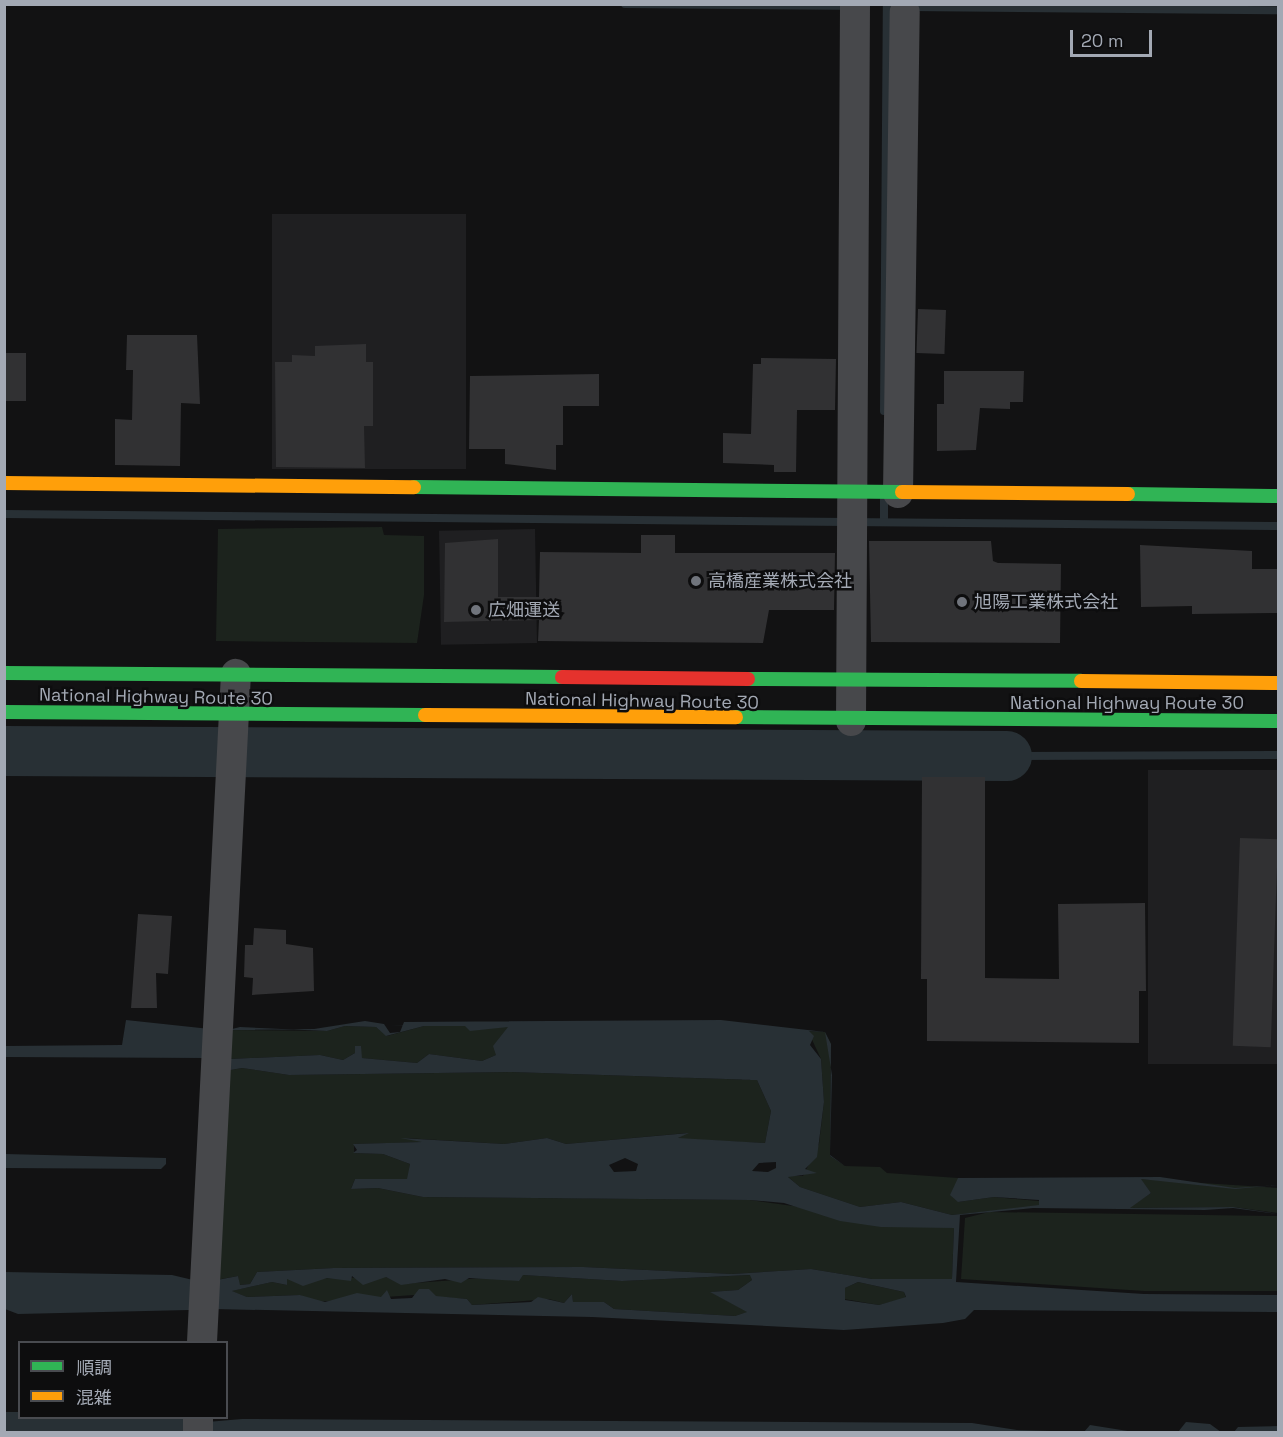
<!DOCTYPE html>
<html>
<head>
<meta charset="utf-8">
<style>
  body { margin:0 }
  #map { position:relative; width:1283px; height:1437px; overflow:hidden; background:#121213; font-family:"Space Grotesk","Noto Sans JP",sans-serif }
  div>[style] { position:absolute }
  .built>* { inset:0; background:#1f1f21; transform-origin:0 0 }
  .green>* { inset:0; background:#1c231d }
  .water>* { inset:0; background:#283035 }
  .stream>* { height:8px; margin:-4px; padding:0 4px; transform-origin:4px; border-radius:4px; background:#283035 }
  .river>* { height:50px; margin:-25px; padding:0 25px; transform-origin:25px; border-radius:25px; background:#283035 }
  .building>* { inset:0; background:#313133; transform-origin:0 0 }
  .street>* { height:30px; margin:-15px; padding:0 15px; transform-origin:15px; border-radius:15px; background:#47484b }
  .fast>* { height:14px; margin:-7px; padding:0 7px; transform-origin:7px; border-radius:7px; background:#30b455 }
  .slow>* { height:14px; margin:-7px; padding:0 7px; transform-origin:7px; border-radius:7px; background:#ff9f0a }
  .jam>* { height:14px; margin:-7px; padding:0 7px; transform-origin:7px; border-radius:7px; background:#e5322d }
  .dots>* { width:16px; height:16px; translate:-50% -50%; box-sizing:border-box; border:3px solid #0d0d0e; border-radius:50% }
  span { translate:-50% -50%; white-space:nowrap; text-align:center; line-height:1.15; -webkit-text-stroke:5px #0d0d0e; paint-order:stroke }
  .poi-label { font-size:18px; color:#a3a9b4 }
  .left { translate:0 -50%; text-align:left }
  .street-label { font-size:18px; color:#a3a9b4 }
  .frame { position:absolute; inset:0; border:6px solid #a3a9b4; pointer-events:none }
  .legend { position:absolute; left:18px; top:1341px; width:210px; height:78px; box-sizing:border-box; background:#0d0d0e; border:2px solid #494b50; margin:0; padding:8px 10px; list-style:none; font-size:18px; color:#a3a9b4 }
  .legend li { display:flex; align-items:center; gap:12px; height:30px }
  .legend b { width:30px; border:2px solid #494b50 }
  .scale { position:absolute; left:1070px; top:30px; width:82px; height:27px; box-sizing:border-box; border:3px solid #a3a9b4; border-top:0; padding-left:8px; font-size:18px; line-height:21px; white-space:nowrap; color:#a3a9b4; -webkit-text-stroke:4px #0d0d0e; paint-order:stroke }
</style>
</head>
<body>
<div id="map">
  <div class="built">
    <i style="left:272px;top:214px;width:194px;height:255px"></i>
    <i style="left:535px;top:529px;width:114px;height:96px;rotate:89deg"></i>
    <i style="left:1148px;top:770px;width:130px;height:294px"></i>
  </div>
  <div class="green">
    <i style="clip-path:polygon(382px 527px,384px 535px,424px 536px,424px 595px,417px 643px,216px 641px,218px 529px)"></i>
    <i style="clip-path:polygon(345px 1026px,376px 1027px,387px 1036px,424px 1026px,509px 1026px,496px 1055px,482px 1061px,429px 1054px,417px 1063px,362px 1058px,355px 1046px,355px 1053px,343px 1060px,320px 1055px,230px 1059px,228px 1030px,327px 1031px)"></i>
    <i style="clip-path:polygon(808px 1031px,825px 1032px,831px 1044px,830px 1156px,845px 1166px,880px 1167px,887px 1173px,958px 1178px,958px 1202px,994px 1197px,1039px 1201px,1039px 1206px,952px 1215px,901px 1202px,860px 1207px,800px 1187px,787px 1176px,803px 1176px,819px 1144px,824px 1102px,821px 1059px)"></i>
    <i style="clip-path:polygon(242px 1068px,289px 1075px,511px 1072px,757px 1080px,771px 1111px,765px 1143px,676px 1139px,687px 1133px,566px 1144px,547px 1138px,504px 1144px,405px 1138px,427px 1142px,354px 1144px,354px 1153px,383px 1154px,410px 1164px,408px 1179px,355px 1179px,351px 1189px,378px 1188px,423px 1197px,750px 1200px,954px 1228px,952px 1279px,872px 1279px,811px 1269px,732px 1274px,583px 1267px,334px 1268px,257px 1272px,250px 1284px,239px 1285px,238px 1276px,216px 1280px,225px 1071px)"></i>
    <i style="clip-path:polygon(1140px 1179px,1278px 1188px,1278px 1213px,1233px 1207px,1129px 1208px,1151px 1193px)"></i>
    <i style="clip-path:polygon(989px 1212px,1278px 1216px,1278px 1291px,1144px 1291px,961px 1279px,965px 1218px)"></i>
    <i style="clip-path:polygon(523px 1275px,622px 1281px,751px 1275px,752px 1280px,738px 1290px,711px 1292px,748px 1312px,735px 1316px,614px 1309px,604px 1302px,573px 1303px,572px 1294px,564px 1303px,549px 1299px,472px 1305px,467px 1299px,414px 1295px,314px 1302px,300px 1295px,247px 1297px,231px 1291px,272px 1282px,287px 1285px,287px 1279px,386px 1277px,401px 1284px)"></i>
    <i style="clip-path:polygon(858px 1282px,904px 1292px,906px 1298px,879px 1305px,844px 1299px,845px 1288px)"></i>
  </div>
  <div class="water">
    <i style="clip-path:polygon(126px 1020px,210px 1029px,206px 1058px,5px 1057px,5px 1046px,122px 1045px)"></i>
    <i style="clip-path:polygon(evenodd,721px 1020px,825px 1032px,832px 1075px,830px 1155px,845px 1166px,958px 1178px,1160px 1177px,1235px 1188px,1278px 1185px,1235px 1189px,1141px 1179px,1151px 1193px,1130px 1208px,1233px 1207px,1278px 1214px,1233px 1208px,1205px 1210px,1033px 1208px,960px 1215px,956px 1282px,1144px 1294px,1278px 1295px,1278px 1312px,974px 1310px,965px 1319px,943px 1323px,844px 1330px,592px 1317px,214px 1309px,227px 1030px,314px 1029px,365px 1021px,384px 1024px,390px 1033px,400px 1032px,404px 1022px,721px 1020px,345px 1026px,376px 1027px,386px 1036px,424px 1026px,465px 1026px,470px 1031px,508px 1027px,493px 1046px,496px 1055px,482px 1061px,429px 1054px,417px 1063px,362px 1058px,361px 1046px,355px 1046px,355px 1053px,343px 1060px,320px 1055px,230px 1059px,224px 1039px,228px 1030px,240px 1027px,327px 1031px,345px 1026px,721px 1020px,809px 1031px,825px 1032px,831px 1044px,830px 1156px,845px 1166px,958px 1178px,950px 1195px,958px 1202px,994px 1197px,1039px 1200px,1039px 1205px,952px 1215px,901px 1202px,860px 1207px,800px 1187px,788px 1177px,817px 1173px,805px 1169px,817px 1157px,824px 1102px,821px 1059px,810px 1045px,814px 1036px,809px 1031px,721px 1020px,242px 1068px,289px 1075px,511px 1072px,757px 1080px,771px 1111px,765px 1143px,678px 1138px,689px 1133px,566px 1144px,547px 1138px,504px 1144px,400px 1138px,422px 1142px,353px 1144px,357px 1150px,353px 1153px,383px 1154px,410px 1164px,407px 1179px,355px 1179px,351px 1189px,378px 1188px,423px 1197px,750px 1200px,784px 1203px,840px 1221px,881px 1227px,954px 1228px,952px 1279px,872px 1279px,811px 1269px,732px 1274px,583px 1267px,334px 1268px,257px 1272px,250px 1284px,240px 1285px,238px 1276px,217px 1280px,225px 1071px,242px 1068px,721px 1020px,625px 1158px,638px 1164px,636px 1171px,614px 1172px,609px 1165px,625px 1158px,721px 1020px,776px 1162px,776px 1168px,768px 1172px,752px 1171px,759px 1163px,776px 1162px,721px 1020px,523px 1275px,622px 1281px,750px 1275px,752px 1280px,738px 1290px,710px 1292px,747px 1312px,735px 1316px,614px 1309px,604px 1302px,573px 1302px,572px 1294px,564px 1303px,538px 1297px,531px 1302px,472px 1305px,467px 1299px,436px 1296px,429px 1289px,419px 1289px,412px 1298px,391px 1299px,387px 1290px,381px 1297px,357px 1293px,325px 1302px,300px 1295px,247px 1297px,232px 1291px,272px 1282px,287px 1285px,287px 1279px,303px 1286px,327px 1278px,351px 1281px,352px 1276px,363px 1285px,386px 1277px,401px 1285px,445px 1279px,461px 1283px,469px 1278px,519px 1281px,523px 1275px,721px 1020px,858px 1282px,904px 1292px,906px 1297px,879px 1305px,845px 1300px,845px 1288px,858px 1282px)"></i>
    <i style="clip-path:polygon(5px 1154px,166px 1158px,166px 1164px,161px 1169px,5px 1168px)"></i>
    <i style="clip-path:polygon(5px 1272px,172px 1275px,193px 1280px,189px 1310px,18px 1314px,5px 1309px)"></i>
    <i style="clip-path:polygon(4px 1412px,19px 1412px,20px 1418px,188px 1418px,187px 1431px,178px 1432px,5px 1432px)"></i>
    <i style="clip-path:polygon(242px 1419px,972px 1423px,1017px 1430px,1084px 1432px,1090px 1425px,1134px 1432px,211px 1432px,207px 1422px)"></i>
    <i style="clip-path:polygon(1186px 1422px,1210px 1424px,1221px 1432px,1178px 1432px)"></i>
    <i style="clip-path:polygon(1278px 1426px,1278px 1432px,1234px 1432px,1238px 1427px)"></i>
  </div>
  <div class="stream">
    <i style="left:625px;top:4px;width:214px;rotate:0.5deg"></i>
    <i style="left:909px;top:7px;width:369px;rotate:0.5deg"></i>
    <i style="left:884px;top:411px;width:407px;rotate:-89.6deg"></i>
    <i style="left:884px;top:499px;width:23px;rotate:90deg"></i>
    <i style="left:4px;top:514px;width:1274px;rotate:0.54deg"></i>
    <i style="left:1007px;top:756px;width:271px;rotate:-0.2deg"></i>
  </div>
  <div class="river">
    <i style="left:4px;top:751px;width:1003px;rotate:0.29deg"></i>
  </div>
  <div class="building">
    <i style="left:918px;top:309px;width:28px;height:44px;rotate:2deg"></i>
    <i style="clip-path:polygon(127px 335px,197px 335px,200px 404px,181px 403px,180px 466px,115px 465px,115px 419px,132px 420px,133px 370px,126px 370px)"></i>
    <i style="clip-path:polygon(366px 344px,366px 362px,373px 362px,373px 426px,364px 426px,365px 468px,276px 467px,275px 362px,292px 362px,292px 355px,315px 356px,315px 346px)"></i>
    <i style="left:4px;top:353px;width:22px;height:48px"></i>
    <i style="clip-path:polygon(761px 358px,836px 359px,835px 410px,797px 410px,796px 472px,774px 472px,774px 465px,723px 463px,723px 433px,751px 434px,753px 364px,761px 364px)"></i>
    <i style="clip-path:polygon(944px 371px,1024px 371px,1023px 402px,1010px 402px,1010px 409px,980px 408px,976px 450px,937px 451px,937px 404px,944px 404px)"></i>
    <i style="clip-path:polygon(599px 374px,599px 406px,563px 406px,563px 445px,556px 445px,556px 470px,505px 464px,505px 449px,469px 449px,470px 376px)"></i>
    <i style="clip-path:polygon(641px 535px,675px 535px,675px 553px,835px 553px,834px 610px,769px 610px,763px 643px,538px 641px,539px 620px,444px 622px,445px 543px,498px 539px,498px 597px,539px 597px,540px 552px,641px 553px)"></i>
    <i style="clip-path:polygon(869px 541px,991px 541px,993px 561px,998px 563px,1061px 564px,1060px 643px,871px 642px)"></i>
    <i style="clip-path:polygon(1140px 545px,1252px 551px,1252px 569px,1278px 569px,1278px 613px,1192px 614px,1192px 606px,1141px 607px)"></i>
    <i style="clip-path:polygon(922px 777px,985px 777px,985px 978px,1059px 979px,1058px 904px,1145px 903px,1146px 991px,1139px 991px,1139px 1043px,927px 1041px,927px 979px,921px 979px)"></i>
    <i style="left:1240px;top:838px;width:38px;height:208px;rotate:2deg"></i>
    <i style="clip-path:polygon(138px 914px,172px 916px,168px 974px,156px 973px,157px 1008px,131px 1008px)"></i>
    <i style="clip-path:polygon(254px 928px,286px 930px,286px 944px,313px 948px,314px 991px,252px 995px,253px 978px,244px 977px,245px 945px,253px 945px)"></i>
  </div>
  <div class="street">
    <i style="left:898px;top:493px;width:481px;rotate:-89.2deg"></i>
    <i style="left:851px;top:721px;width:717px;rotate:-89.68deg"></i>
    <i style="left:202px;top:1342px;width:669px;rotate:-87.09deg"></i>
    <i style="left:198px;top:1432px;width:14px;rotate:-90deg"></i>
  </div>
  <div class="fast">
    <i style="left:414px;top:487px;width:488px;rotate:0.6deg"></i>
    <i style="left:1128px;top:494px;width:150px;rotate:0.8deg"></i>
    <i style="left:4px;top:673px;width:558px;rotate:0.41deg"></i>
    <i style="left:748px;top:679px;width:333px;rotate:0.3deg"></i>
    <i style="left:4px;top:712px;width:421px;rotate:0.4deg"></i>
    <i style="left:736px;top:717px;width:542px;rotate:0.42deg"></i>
  </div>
  <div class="slow">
    <i style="left:4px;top:483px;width:410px;rotate:0.6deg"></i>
    <i style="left:902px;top:492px;width:226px;rotate:0.5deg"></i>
    <i style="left:1081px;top:681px;width:197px;rotate:0.6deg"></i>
    <i style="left:425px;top:715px;width:311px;rotate:0.4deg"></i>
  </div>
  <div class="jam">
    <i style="left:562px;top:677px;width:186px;rotate:0.6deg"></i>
  </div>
  <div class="dots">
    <i style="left:696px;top:581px;background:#70747c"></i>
    <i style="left:962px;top:602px;background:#70747c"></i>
    <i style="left:476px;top:610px;background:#70747c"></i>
  </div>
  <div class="poi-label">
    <span class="left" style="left:708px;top:581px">高橋産業株式会社</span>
    <span class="left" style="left:974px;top:602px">旭陽工業株式会社</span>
    <span class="left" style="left:488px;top:610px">広畑運送</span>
  </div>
  <div class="street-label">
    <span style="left:156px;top:697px;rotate:1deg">National Highway Route 30</span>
    <span style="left:642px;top:701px;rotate:1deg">National Highway Route 30</span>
    <span style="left:1127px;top:703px">National Highway Route 30</span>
  </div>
  <div class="frame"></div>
  <ul class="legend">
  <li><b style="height:8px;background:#30b455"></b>順調</li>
  <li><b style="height:8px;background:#ff9f0a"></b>混雑</li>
  </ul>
  <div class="scale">20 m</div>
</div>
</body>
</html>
